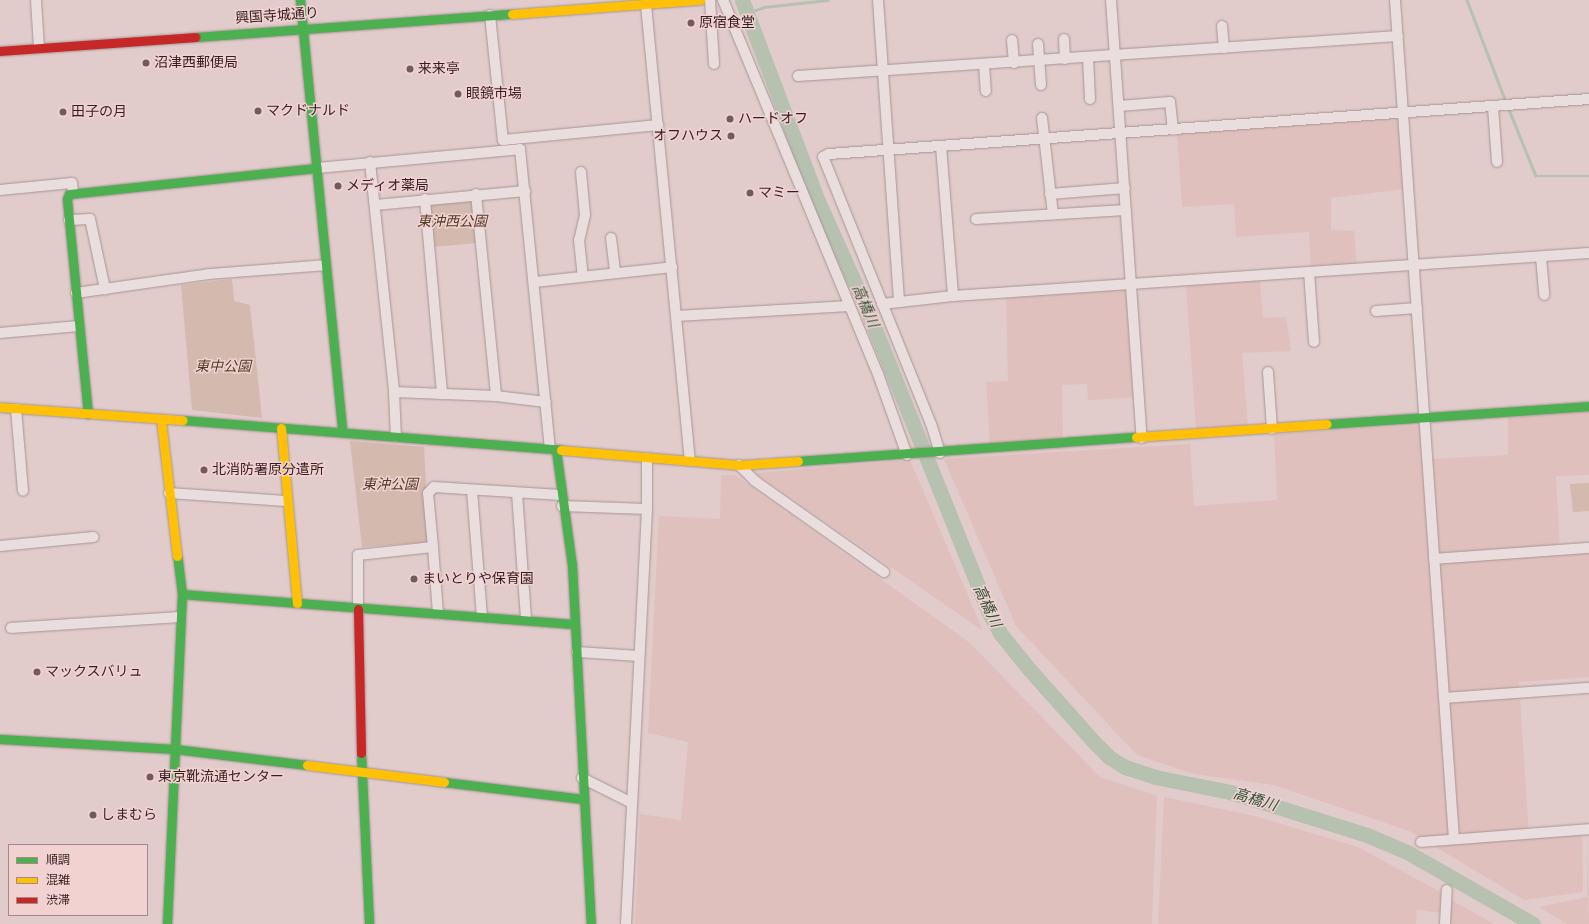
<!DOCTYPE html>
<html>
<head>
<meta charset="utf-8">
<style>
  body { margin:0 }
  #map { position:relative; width:1589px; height:924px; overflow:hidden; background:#e1cbcb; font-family:Spectral,"Noto Sans JP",serif }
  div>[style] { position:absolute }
  .farmland>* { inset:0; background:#e0c0bc }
  .green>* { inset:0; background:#d3b9ae }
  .stream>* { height:2.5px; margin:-1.25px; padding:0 1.25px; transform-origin:1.25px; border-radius:1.25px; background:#b6c1b0 }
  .river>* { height:15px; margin:-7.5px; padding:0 7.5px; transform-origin:7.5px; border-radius:7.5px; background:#b6c1b0 }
  .roads { filter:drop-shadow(0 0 1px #a69596) drop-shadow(0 0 1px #a69596) }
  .street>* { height:10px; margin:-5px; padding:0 5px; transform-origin:5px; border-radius:5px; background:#eadddd }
  .fast>* { height:9px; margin:-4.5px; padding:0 4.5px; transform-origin:4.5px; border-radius:4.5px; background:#4caf50 }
  .slow>* { height:9px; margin:-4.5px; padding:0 4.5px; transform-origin:4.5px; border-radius:4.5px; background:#ffc107 }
  .jam>* { height:9px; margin:-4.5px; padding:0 4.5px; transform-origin:4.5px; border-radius:4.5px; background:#c62828 }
  .dots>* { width:11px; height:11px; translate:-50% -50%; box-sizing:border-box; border:2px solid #f2d2d1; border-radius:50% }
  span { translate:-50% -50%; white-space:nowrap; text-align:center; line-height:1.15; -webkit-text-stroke:3px #f2d2d1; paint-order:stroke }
  .street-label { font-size:14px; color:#341e22 }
  .poi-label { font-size:14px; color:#341e22 }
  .left { translate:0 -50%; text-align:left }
  .right { translate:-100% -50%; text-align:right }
  .park-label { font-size:14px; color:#4f3c26; font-style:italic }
  .water-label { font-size:15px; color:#2e5237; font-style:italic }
  .legend { position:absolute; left:8px; top:844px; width:140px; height:72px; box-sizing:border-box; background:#f2d2d1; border:1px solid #a68a8b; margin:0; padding:5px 7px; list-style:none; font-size:12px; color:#341e22 }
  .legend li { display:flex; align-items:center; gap:8px; height:20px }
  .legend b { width:20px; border:1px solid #a68a8b }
</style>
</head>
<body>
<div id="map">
  <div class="farmland">
    <i style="clip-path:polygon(1398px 118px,1405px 189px,1331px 198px,1331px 230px,1354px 231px,1357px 267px,1311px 270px,1309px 232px,1236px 237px,1234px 204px,1182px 207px,1177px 134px)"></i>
    <i style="clip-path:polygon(1260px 280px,1263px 318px,1286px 317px,1291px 351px,1242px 353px,1248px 426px,1196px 429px,1186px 286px)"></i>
    <i style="clip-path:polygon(1128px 290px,1136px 397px,1088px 400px,1087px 384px,1062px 385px,1063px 438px,990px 445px,986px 382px,1008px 381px,1006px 297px)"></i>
    <i style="clip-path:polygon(1589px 412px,1589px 475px,1556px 476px,1560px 550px,1440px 559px,1432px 459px,1508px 455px,1508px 418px)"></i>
    <i style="clip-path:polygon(1422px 425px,1430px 564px,1589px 552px,1589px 677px,1519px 682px,1529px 836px,1582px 832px,1583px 892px,1524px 900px,1409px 831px,1274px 785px,1194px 774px,1137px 755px,1016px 626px,944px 459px,1190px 444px,1194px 506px,1277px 500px,1274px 434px)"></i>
    <i style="clip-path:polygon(910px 460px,983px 631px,755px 473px)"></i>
    <i style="clip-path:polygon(721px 475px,735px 475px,970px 643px,1100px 777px,1157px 796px,1152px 924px,635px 924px,640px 814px,681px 820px,688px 742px,648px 733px,659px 516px,720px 519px)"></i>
    <i style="clip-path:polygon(1164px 797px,1255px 816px,1358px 847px,1444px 894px,1442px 913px,1417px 910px,1416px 924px,1158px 924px)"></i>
    <i style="clip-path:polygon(1587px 834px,1589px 924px,1567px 924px,1539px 907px,1587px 897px)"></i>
    <i style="clip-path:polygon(1451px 900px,1494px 924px,1449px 924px)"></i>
  </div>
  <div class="green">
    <i style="clip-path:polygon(466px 197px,472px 201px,476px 243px,432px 247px,428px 204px)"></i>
    <i style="clip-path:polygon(232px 279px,234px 301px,250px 305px,262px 418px,192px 410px,181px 285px)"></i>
    <i style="clip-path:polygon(350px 441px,424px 447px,429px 542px,362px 547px)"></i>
    <i style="clip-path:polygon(1589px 483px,1589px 511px,1573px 512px,1570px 484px)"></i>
  </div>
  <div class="stream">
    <i style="left:1467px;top:0;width:109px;rotate:69.1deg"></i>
    <i style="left:747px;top:13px;width:18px;rotate:-19deg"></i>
    <i style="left:764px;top:7px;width:64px;rotate:-6.2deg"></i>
    <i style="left:1508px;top:107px;width:74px;rotate:67.9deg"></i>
    <i style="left:1536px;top:176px;width:53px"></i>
  </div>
  <div class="river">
    <i style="left:742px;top:0;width:215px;rotate:69.3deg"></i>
    <i style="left:818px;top:201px;width:122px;rotate:65.8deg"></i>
    <i style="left:868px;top:312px;width:322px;rotate:68.1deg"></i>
    <i style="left:988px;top:611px;width:25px;rotate:61deg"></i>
    <i style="left:1000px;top:633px;width:46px;rotate:51.1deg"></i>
    <i style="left:1029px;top:669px;width:99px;rotate:48.3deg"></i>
    <i style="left:1095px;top:743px;width:20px;rotate:45deg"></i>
    <i style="left:1109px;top:757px;width:19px;rotate:32deg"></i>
    <i style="left:1125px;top:767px;width:32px;rotate:18deg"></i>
    <i style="left:1155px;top:777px;width:76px;rotate:11.3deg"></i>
    <i style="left:1230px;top:792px;width:144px;rotate:17.4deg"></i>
    <i style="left:1367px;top:835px;width:43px;rotate:23deg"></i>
    <i style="left:1407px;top:852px;width:145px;rotate:29.7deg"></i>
  </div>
  <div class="roads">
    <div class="street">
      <i style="left:36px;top:0;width:48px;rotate:86.4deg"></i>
      <i style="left:710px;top:0;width:64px;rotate:86.4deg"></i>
      <i style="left:723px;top:0;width:405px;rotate:67.5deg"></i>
      <i style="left:878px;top:374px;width:86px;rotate:70.3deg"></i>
      <i style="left:878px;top:0;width:303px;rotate:86deg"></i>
      <i style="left:1111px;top:0;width:439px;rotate:86deg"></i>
      <i style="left:1395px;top:0;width:841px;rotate:85.98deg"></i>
      <i style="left:646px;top:5px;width:458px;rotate:84.5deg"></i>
      <i style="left:490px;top:15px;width:126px;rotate:84.1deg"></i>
      <i style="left:503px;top:140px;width:156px;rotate:-5.5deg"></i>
      <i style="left:1222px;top:26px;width:22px;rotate:85deg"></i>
      <i style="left:1064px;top:39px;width:20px;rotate:87deg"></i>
      <i style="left:1012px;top:40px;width:23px;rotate:85deg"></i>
      <i style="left:1038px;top:44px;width:41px;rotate:85.8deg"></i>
      <i style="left:1088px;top:58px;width:41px;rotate:87.2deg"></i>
      <i style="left:984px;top:65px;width:26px;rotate:86deg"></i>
      <i style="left:798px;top:76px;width:601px;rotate:-3.81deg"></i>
      <i style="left:1119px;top:106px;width:51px;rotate:-4.5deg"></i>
      <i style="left:1170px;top:102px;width:28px;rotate:84deg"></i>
      <i style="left:1493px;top:107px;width:55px;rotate:85.8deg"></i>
      <i style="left:1042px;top:118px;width:97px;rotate:83.5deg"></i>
      <i style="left:941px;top:146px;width:150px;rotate:85.4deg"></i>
      <i style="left:370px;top:162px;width:231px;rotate:84deg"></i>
      <i style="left:394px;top:392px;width:102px;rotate:2.2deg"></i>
      <i style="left:496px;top:396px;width:50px;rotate:6.8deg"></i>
      <i style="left:317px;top:168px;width:204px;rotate:-5.3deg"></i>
      <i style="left:520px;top:149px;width:301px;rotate:84.3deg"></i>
      <i style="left:581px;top:172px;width:43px;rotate:84.7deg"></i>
      <i style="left:585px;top:215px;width:26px;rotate:103deg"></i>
      <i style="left:579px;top:240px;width:36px;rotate:84deg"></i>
      <i style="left:0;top:190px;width:72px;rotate:-5.6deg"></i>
      <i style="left:72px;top:183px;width:9px;rotate:84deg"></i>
      <i style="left:476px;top:194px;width:203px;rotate:84.3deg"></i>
      <i style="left:1050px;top:194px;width:75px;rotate:-4.6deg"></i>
      <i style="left:425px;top:199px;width:196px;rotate:85deg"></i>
      <i style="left:375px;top:205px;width:151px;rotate:-5.3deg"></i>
      <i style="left:976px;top:219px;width:150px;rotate:-3.4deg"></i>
      <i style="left:69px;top:220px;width:21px;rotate:-3deg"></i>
      <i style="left:90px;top:219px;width:72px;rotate:77.9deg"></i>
      <i style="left:611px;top:238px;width:35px;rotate:83deg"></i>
      <i style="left:1541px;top:257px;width:38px;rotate:85deg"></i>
      <i style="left:1309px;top:272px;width:70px;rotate:85.9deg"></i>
      <i style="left:535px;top:282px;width:138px;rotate:-6.2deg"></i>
      <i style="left:76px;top:293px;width:134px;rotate:-8.1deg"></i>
      <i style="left:209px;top:274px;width:117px;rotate:-4.4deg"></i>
      <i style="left:882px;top:304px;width:71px;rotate:-6.4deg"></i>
      <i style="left:953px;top:296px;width:637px;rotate:-3.87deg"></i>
      <i style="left:1376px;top:311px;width:41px;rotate:-4.2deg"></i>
      <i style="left:677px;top:316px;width:172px;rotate:-3.3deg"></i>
      <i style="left:0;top:333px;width:79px;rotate:-5.1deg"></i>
      <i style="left:1268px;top:372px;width:57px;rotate:86deg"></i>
      <i style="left:394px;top:392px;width:45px;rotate:87.5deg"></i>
      <i style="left:16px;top:409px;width:82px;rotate:85.1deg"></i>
      <i style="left:940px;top:453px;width:30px;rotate:-107deg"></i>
      <i style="left:931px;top:424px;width:288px;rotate:-112deg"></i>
      <i style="left:823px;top:157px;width:7px;rotate:-27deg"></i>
      <i style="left:829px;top:154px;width:762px;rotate:-4.14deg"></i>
      <i style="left:739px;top:465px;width:23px;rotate:45deg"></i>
      <i style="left:755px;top:481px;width:158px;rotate:35.2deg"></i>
      <i style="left:472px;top:490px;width:127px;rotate:85.5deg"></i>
      <i style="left:169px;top:493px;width:117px;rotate:3.9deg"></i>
      <i style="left:517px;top:493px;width:127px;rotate:85.9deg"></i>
      <i style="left:562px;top:506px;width:85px;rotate:2deg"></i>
      <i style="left:0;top:546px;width:94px;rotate:-5.5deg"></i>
      <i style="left:433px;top:547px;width:67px;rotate:85.7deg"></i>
      <i style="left:1434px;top:559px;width:155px;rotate:-4.1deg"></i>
      <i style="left:358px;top:609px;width:54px;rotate:-90deg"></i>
      <i style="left:358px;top:555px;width:75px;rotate:-6.1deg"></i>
      <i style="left:433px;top:547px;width:54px;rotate:-95.3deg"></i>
      <i style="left:428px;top:493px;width:8px;rotate:-45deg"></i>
      <i style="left:434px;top:487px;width:127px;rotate:3.6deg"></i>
      <i style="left:11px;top:628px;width:168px;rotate:-3.7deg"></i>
      <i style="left:577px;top:652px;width:62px;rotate:3.7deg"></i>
      <i style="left:1445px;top:698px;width:144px;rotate:-4deg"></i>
      <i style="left:582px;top:778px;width:56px;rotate:26.6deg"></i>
      <i style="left:1421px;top:842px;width:169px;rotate:-4.4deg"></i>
      <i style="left:626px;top:924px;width:416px;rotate:-87.1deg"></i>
      <i style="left:647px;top:509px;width:51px;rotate:-90deg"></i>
      <i style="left:1445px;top:924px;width:34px;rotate:-87deg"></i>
    </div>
    <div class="fast">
      <i style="left:300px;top:0;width:433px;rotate:84.4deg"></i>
      <i style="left:196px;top:37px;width:317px;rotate:-4.2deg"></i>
      <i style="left:88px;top:414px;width:216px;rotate:-95.6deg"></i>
      <i style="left:67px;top:199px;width:5px;rotate:-68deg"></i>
      <i style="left:69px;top:194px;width:249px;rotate:-6deg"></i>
      <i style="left:183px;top:420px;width:379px;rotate:4.5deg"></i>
      <i style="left:1327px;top:424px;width:263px;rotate:-3.9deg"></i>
      <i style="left:556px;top:450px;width:116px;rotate:82.1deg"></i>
      <i style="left:572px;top:565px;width:360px;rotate:87deg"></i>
      <i style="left:798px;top:461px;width:339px;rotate:-4.1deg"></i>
      <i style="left:182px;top:594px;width:394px;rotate:4.4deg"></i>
      <i style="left:0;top:739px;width:175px;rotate:3.3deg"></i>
      <i style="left:175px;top:749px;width:133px;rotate:6.9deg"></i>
      <i style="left:361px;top:753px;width:171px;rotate:87.3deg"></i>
      <i style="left:444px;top:782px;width:140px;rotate:7deg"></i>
      <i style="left:167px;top:924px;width:330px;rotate:-87.4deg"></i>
      <i style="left:182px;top:594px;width:38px;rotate:-97deg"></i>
    </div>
    <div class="slow">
      <i style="left:512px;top:14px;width:189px;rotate:-4.3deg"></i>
      <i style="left:0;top:407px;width:183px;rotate:4.1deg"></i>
      <i style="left:161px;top:420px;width:137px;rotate:83.3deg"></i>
      <i style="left:281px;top:428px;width:176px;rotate:84.8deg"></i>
      <i style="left:1136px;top:437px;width:191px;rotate:-3.9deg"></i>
      <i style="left:561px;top:450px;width:179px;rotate:4.8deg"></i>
      <i style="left:739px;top:465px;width:59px;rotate:-3.9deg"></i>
      <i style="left:307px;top:765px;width:138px;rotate:7.1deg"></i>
    </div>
    <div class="jam">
      <i style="left:0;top:51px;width:196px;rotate:-4.1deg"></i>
      <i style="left:358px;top:609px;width:144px;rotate:88.8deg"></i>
    </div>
  </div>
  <div class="dots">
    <i style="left:691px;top:23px;background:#715b5d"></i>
    <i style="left:146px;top:63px;background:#715b5d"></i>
    <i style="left:410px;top:69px;background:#715b5d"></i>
    <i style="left:458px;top:94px;background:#715b5d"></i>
    <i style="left:258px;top:111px;background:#715b5d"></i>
    <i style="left:63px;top:112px;background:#715b5d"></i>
    <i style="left:730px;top:119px;background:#715b5d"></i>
    <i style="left:731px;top:136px;background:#715b5d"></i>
    <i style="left:338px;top:186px;background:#715b5d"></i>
    <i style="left:750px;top:193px;background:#715b5d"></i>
    <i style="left:204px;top:470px;background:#715b5d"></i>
    <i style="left:414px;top:579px;background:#715b5d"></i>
    <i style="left:37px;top:672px;background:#715b5d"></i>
    <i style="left:150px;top:777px;background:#715b5d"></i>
    <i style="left:93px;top:815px;background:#715b5d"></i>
  </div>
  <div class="street-label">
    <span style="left:277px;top:16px;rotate:-4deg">興国寺城通り</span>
  </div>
  <div class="poi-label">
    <span class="left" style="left:699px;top:23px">原宿食堂</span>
    <span class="left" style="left:154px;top:63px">沼津西郵便局</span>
    <span class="left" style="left:418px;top:69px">来来亭</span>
    <span class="left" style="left:466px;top:94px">眼鏡市場</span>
    <span class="left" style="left:266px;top:111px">マクドナルド</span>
    <span class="left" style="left:71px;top:112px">田子の月</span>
    <span class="left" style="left:738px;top:119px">ハードオフ</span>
    <span class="right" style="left:723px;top:136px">オフハウス</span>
    <span class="left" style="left:346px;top:186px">メディオ薬局</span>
    <span class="left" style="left:758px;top:193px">マミー</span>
    <span class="left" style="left:212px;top:470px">北消防署原分遣所</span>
    <span class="left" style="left:422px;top:579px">まいとりや保育園</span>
    <span class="left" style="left:45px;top:672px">マックスバリュ</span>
    <span class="left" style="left:158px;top:777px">東京靴流通センター</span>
    <span class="left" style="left:101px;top:815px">しまむら</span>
  </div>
  <div class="park-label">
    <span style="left:452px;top:222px">東沖西公園</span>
    <span style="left:223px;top:367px">東中公園</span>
    <span style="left:390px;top:485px">東沖公園</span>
  </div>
  <div class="water-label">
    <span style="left:865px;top:306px;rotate:67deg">高橋川</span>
    <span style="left:987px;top:606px;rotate:65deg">高橋川</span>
    <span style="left:1255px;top:800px;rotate:17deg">高橋川</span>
  </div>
  <ul class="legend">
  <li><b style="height:5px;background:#4caf50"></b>順調</li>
  <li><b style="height:5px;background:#ffc107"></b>混雑</li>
  <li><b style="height:5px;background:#c62828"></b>渋滞</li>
  </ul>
</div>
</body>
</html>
